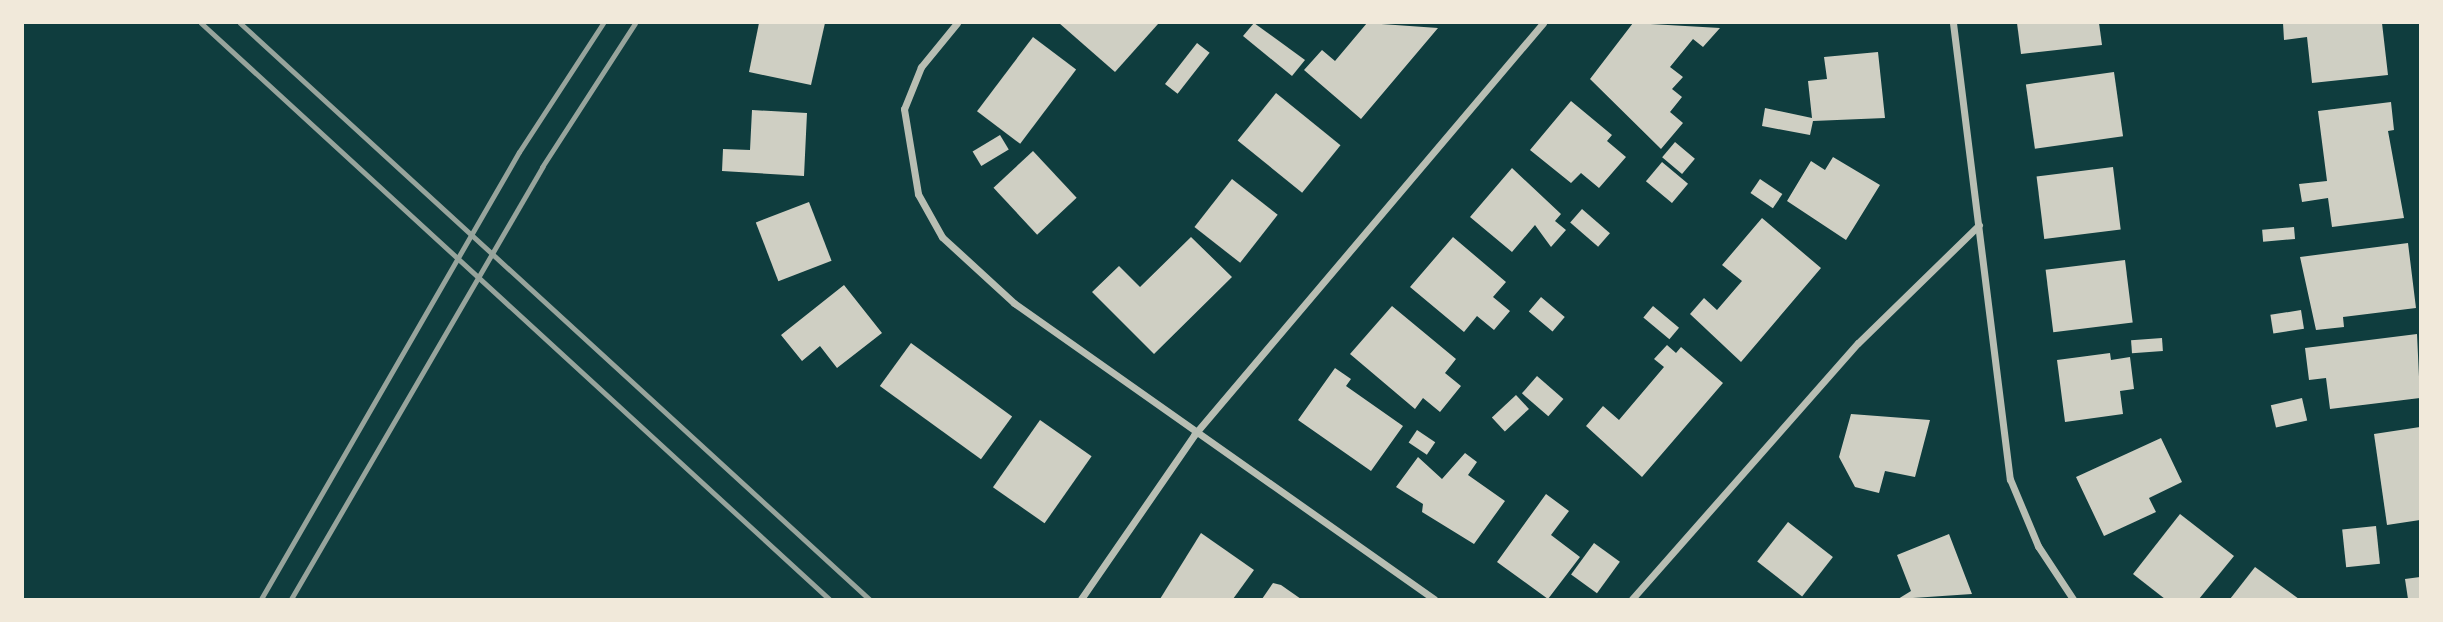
<!DOCTYPE html>
<html>
<head>
<meta charset="utf-8">
<style>
  body { margin:0 }
  #map { position:relative; width:2443px; height:622px; overflow:hidden; background:#0f3d3e; font-family:"Exo 2",sans-serif }
  div>[style] { position:absolute }
  .building>* { inset:0; background:#cfcfc3; transform-origin:0 0 }
  .minor>* { height:7px; margin:-3.5px; padding:0 3.5px; transform-origin:3.5px; border-radius:3.5px; background:#b8beb3 }
  .rail>* { height:5px; margin:-2.5px; padding:0 2.5px; transform-origin:2.5px; border-radius:2.5px; background:#97a49c }
  span { translate:-50% -50%; white-space:nowrap; text-align:center; line-height:1.15; -webkit-text-stroke:5px #f1e9da; paint-order:stroke }
  .frame { position:absolute; inset:0; border:24px solid #f1e9da; pointer-events:none }
</style>
</head>
<body>
<div id="map">
  <div class="building">
    <i style="clip-path:polygon(759px 23px,825px 23px,811px 85px,749px 72px)"></i>
    <i style="clip-path:polygon(1059px 23px,1156px 23px,1158px 24px,1115px 72px)"></i>
    <i style="clip-path:polygon(1254px 23px,1305px 60px,1292px 76px,1243px 36px)"></i>
    <i style="clip-path:polygon(1367px 23px,1438px 28px,1361px 119px,1304px 70px,1322px 50px,1335px 61px)"></i>
    <i style="clip-path:polygon(1633px 23px,1720px 28px,1703px 47px,1693px 39px,1670px 67px,1683px 77px,1672px 89px,1682px 97px,1670px 112px,1683px 123px,1661px 149px,1590px 79px)"></i>
    <i style="clip-path:polygon(2017px 23px,2099px 23px,2102px 45px,2021px 54px)"></i>
    <i style="clip-path:polygon(2283px 23px,2382px 23px,2388px 75px,2312px 83px,2307px 37px,2284px 40px)"></i>
    <i style="left:1033px;top:37px;width:54px;height:93px;rotate:37deg"></i>
    <i style="left:1197px;top:43px;width:16px;height:52px;rotate:38deg"></i>
    <i style="clip-path:polygon(1878px 52px,1885px 118px,1813px 121px,1810px 135px,1762px 126px,1765px 108px,1812px 118px,1808px 81px,1827px 79px,1824px 57px)"></i>
    <i style="left:2114px;top:72px;width:65px;height:89px;rotate:82deg"></i>
    <i style="left:1276px;top:93px;width:83px;height:61px;rotate:39deg"></i>
    <i style="clip-path:polygon(1571px 101px,1612px 135px,1607px 141px,1626px 157px,1599px 188px,1581px 173px,1571px 183px,1530px 150px)"></i>
    <i style="clip-path:polygon(2391px 102px,2394px 130px,2388px 131px,2404px 218px,2332px 227px,2328px 198px,2302px 202px,2299px 184px,2327px 181px,2318px 111px)"></i>
    <i style="clip-path:polygon(752px 110px,807px 113px,804px 176px,722px 171px,723px 149px,750px 150px)"></i>
    <i style="left:1000px;top:135px;width:17px;height:32px;rotate:59deg"></i>
    <i style="left:1675px;top:142px;width:26px;height:20px;rotate:40deg"></i>
    <i style="left:1033px;top:151px;width:64px;height:54px;rotate:47deg"></i>
    <i style="clip-path:polygon(1833px 157px,1880px 185px,1846px 240px,1787px 201px,1811px 161px,1825px 170px)"></i>
    <i style="left:1662px;top:162px;width:34px;height:25px;rotate:40deg"></i>
    <i style="left:2113px;top:167px;width:63px;height:77px;rotate:83deg"></i>
    <i style="clip-path:polygon(1512px 168px,1561px 214px,1555px 221px,1566px 230px,1551px 247px,1535px 225px,1512px 252px,1470px 217px)"></i>
    <i style="left:1232px;top:179px;width:58px;height:61px;rotate:38deg"></i>
    <i style="left:1760px;top:179px;width:27px;height:17px;rotate:34deg"></i>
    <i style="left:809px;top:202px;width:63px;height:57px;rotate:69deg"></i>
    <i style="left:1582px;top:209px;width:37px;height:18px;rotate:41deg"></i>
    <i style="clip-path:polygon(1762px 218px,1821px 268px,1741px 362px,1690px 314px,1704px 298px,1717px 310px,1742px 281px,1722px 265px)"></i>
    <i style="left:2294px;top:227px;width:12px;height:32px;rotate:85deg"></i>
    <i style="clip-path:polygon(1191px 237px,1232px 277px,1154px 354px,1092px 292px,1119px 266px,1140px 287px)"></i>
    <i style="clip-path:polygon(1453px 237px,1506px 282px,1493px 297px,1510px 311px,1494px 330px,1477px 316px,1464px 332px,1410px 287px)"></i>
    <i style="clip-path:polygon(2408px 243px,2416px 308px,2343px 317px,2344px 327px,2316px 330px,2300px 257px)"></i>
    <i style="left:2125px;top:260px;width:63px;height:80px;rotate:83deg"></i>
    <i style="clip-path:polygon(844px 285px,882px 333px,837px 368px,820px 346px,802px 361px,781px 335px)"></i>
    <i style="left:1541px;top:297px;width:31px;height:19px;rotate:40deg"></i>
    <i style="clip-path:polygon(1392px 306px,1456px 359px,1445px 373px,1461px 386px,1440px 412px,1423px 398px,1415px 409px,1350px 354px)"></i>
    <i style="left:1653px;top:306px;width:34px;height:15px;rotate:40deg"></i>
    <i style="left:2301px;top:310px;width:19px;height:31px;rotate:81deg"></i>
    <i style="clip-path:polygon(2417px 334px,2420px 398px,2330px 409px,2326px 378px,2309px 380px,2305px 348px)"></i>
    <i style="left:2162px;top:338px;width:13px;height:31px;rotate:86deg"></i>
    <i style="left:911px;top:343px;width:125px;height:53px;rotate:36deg"></i>
    <i style="clip-path:polygon(1667px 345px,1676px 353px,1681px 347px,1723px 383px,1642px 477px,1586px 426px,1603px 406px,1619px 420px,1664px 367px,1654px 359px)"></i>
    <i style="clip-path:polygon(2110px 353px,2111px 360px,2130px 357px,2134px 389px,2120px 391px,2123px 414px,2065px 422px,2057px 360px)"></i>
    <i style="clip-path:polygon(1335px 368px,1351px 379px,1346px 386px,1403px 426px,1371px 471px,1298px 420px)"></i>
    <i style="left:1537px;top:376px;width:35px;height:23px;rotate:41deg"></i>
    <i style="left:1516px;top:395px;width:19px;height:33px;rotate:47deg"></i>
    <i style="left:2302px;top:398px;width:23px;height:32px;rotate:77deg"></i>
    <i style="clip-path:polygon(1851px 414px,1930px 420px,1915px 477px,1885px 471px,1879px 493px,1855px 487px,1839px 457px)"></i>
    <i style="left:1040px;top:420px;width:63px;height:82px;rotate:35deg"></i>
    <i style="clip-path:polygon(2420px 427px,2420px 520px,2387px 525px,2374px 434px)"></i>
    <i style="left:1417px;top:430px;width:22px;height:15px;rotate:34deg"></i>
    <i style="clip-path:polygon(2161px 438px,2182px 482px,2149px 498px,2156px 512px,2104px 536px,2076px 477px)"></i>
    <i style="clip-path:polygon(1465px 453px,1477px 462px,1468px 475px,1505px 501px,1474px 544px,1422px 512px,1423px 504px,1396px 487px,1418px 457px,1442px 479px)"></i>
    <i style="clip-path:polygon(1546px 494px,1569px 511px,1551px 535px,1580px 557px,1548px 599px,1497px 562px)"></i>
    <i style="clip-path:polygon(2180px 514px,2234px 556px,2199px 599px,2165px 599px,2133px 574px)"></i>
    <i style="left:1788px;top:522px;width:57px;height:50px;rotate:38deg"></i>
    <i style="left:2376px;top:526px;width:38px;height:34px;rotate:84deg"></i>
    <i style="clip-path:polygon(1201px 533px,1254px 570px,1233px 599px,1160px 599px)"></i>
    <i style="clip-path:polygon(1949px 534px,1972px 594px,1898px 599px,1911px 591px,1897px 555px)"></i>
    <i style="left:1594px;top:543px;width:32px;height:39px;rotate:36deg"></i>
    <i style="clip-path:polygon(2255px 567px,2299px 599px,2230px 599px)"></i>
    <i style="clip-path:polygon(2420px 577px,2420px 599px,2408px 599px,2405px 579px)"></i>
    <i style="clip-path:polygon(1273px 583px,1281px 585px,1301px 599px,1262px 599px)"></i>
  </div>
  <div class="minor">
    <i style="left:957px;top:23px;width:57px;rotate:129.3deg"></i>
    <i style="left:921px;top:67px;width:45px;rotate:112deg"></i>
    <i style="left:904px;top:109px;width:86px;rotate:80.6deg"></i>
    <i style="left:918px;top:194px;width:49px;rotate:60.8deg"></i>
    <i style="left:942px;top:237px;width:98px;rotate:42.5deg"></i>
    <i style="left:1014px;top:303px;width:514px;rotate:35.17deg"></i>
    <i style="left:1953px;top:23px;width:460px;rotate:82.9deg"></i>
    <i style="left:2010px;top:479px;width:73px;rotate:67.3deg"></i>
    <i style="left:2038px;top:546px;width:64px;rotate:56.6deg"></i>
    <i style="left:1081px;top:599px;width:199px;rotate:-55.4deg"></i>
    <i style="left:1194px;top:435px;width:540px;rotate:-49.73deg"></i>
    <i style="left:1632px;top:599px;width:341px;rotate:-48.6deg"></i>
    <i style="left:1858px;top:343px;width:169px;rotate:-44.3deg"></i>
  </div>
  <div class="rail">
    <i style="left:201px;top:23px;width:852px;rotate:42.53deg"></i>
    <i style="left:240px;top:23px;width:853px;rotate:42.48deg"></i>
    <i style="left:261px;top:599px;width:516px;rotate:-60.01deg"></i>
    <i style="left:519px;top:152px;width:154px;rotate:-56.9deg"></i>
    <i style="left:291px;top:599px;width:500px;rotate:-59.8deg"></i>
    <i style="left:542px;top:167px;width:171px;rotate:-57.1deg"></i>
  </div>
  <div class="frame"></div>
</div>
</body>
</html>
